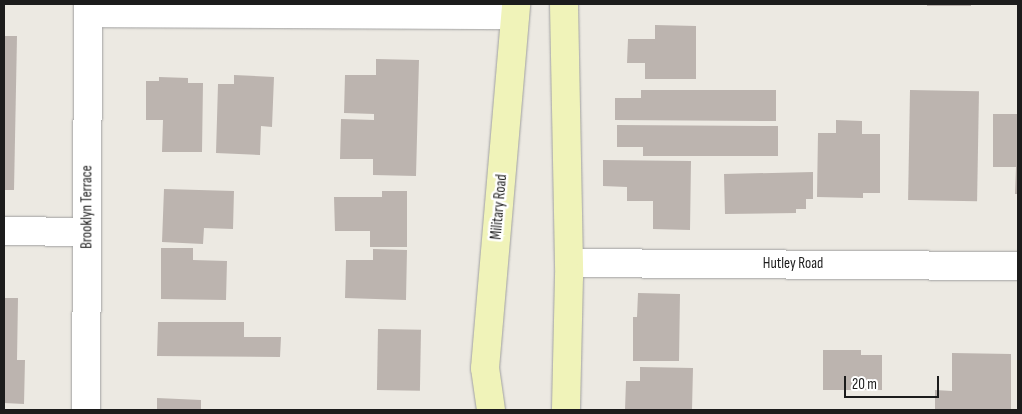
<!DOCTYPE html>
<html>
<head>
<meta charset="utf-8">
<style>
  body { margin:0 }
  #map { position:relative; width:1022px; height:414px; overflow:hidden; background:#ece9e2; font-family:"Sofia Sans Condensed",sans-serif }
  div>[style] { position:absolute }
  .building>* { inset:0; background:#bcb4af; transform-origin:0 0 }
  .roads { filter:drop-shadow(0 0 1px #a0a0a0) drop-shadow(0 0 1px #a0a0a0) }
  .street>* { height:28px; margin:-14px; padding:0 14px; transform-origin:14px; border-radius:14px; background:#fff }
  .secondary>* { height:28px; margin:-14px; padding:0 14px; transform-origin:14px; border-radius:14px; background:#f0f3b9 }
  span { translate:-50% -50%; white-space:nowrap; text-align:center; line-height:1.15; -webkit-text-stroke:5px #fff; paint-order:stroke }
  .street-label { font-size:15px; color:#1c1c1c }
  .frame { position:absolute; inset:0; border:5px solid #1c1c1c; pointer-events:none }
  .scale { position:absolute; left:844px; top:376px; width:95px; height:22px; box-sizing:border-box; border:2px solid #1c1c1c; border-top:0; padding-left:6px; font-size:15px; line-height:18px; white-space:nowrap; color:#1c1c1c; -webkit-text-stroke:4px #fff; paint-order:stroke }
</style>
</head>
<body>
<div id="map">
  <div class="building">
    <i style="left:927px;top:4px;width:44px;height:2px"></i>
    <i style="clip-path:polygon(655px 25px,696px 26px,696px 79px,645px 79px,645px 63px,627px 63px,628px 39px,655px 39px)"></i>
    <i style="clip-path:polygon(4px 36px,17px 36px,14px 190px,4px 190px)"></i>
    <i style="clip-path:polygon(376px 59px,419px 60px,416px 176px,373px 175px,373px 159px,340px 159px,341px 119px,374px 120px,374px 114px,344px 113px,345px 75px,376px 75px)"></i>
    <i style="clip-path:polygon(234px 75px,274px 77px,272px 127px,261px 126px,260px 155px,216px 153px,218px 84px,234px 84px)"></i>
    <i style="clip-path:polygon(159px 77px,188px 78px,188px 83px,203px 83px,202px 152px,162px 152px,163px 120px,146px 120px,146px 81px,159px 81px)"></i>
    <i style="clip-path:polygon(641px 90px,776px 90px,776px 121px,615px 120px,615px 98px,641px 98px)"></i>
    <i style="left:910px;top:90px;width:69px;height:110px;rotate:1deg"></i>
    <i style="clip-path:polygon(993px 114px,1018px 114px,1018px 194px,1015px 194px,1016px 167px,993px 167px)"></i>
    <i style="clip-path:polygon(836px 120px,862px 121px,862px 134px,880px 134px,880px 193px,863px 193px,863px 198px,817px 197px,818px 133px,836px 133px)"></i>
    <i style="clip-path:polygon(617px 125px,778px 126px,778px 156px,643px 156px,643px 147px,617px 147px)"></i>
    <i style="clip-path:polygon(603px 160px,691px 161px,690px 230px,653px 229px,653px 201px,627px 201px,627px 187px,603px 186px)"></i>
    <i style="clip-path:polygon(813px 172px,813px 199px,806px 199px,806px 209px,796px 209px,796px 213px,725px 214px,724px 174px)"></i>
    <i style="clip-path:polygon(164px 189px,234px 191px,233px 229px,204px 228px,203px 244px,162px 242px)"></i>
    <i style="clip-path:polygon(382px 191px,407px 191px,407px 247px,370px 247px,370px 231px,335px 231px,334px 197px,382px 197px)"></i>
    <i style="clip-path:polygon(161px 248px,193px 248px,193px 260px,227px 261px,226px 300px,161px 299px)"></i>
    <i style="clip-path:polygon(373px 249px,407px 250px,406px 300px,345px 298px,346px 260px,373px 260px)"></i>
    <i style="clip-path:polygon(638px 293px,680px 294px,679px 361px,633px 361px,633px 317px,637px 317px)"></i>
    <i style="clip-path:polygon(4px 298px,18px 298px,17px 360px,25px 360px,24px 404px,4px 403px)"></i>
    <i style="clip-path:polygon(158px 322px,244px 322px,244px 337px,281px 337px,280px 357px,157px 356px)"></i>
    <i style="left:378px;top:329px;width:43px;height:61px;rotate:1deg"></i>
    <i style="clip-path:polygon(823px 350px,861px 350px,861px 355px,882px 355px,882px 390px,823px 390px)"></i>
    <i style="clip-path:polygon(952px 353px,1011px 354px,1011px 410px,935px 410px,935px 390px,952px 391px)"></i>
    <i style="clip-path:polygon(640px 367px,693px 368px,692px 410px,625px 410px,626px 381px,640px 381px)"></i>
    <i style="clip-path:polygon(157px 398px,201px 400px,201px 410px,157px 410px)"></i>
  </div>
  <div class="roads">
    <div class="street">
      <i style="left:88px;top:13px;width:427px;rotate:0.3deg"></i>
      <i style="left:4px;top:231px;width:83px;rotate:0.7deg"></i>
      <i style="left:569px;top:263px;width:449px;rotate:0.4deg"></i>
      <i style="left:86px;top:410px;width:406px;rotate:-89.7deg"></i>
    </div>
    <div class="secondary">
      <i style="left:564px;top:4px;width:272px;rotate:88.9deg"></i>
      <i style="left:569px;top:276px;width:134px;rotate:91.3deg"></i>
      <i style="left:491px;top:410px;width:42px;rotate:-98.1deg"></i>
      <i style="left:485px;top:368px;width:365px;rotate:-85.1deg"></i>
    </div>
  </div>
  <div class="street-label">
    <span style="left:87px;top:207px;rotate:-90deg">Brooklyn Terrace</span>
    <span style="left:499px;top:207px;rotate:-85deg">Military Road</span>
    <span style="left:793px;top:264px">Hutley Road</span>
  </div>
  <div class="frame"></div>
  <div class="scale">20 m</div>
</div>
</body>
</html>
